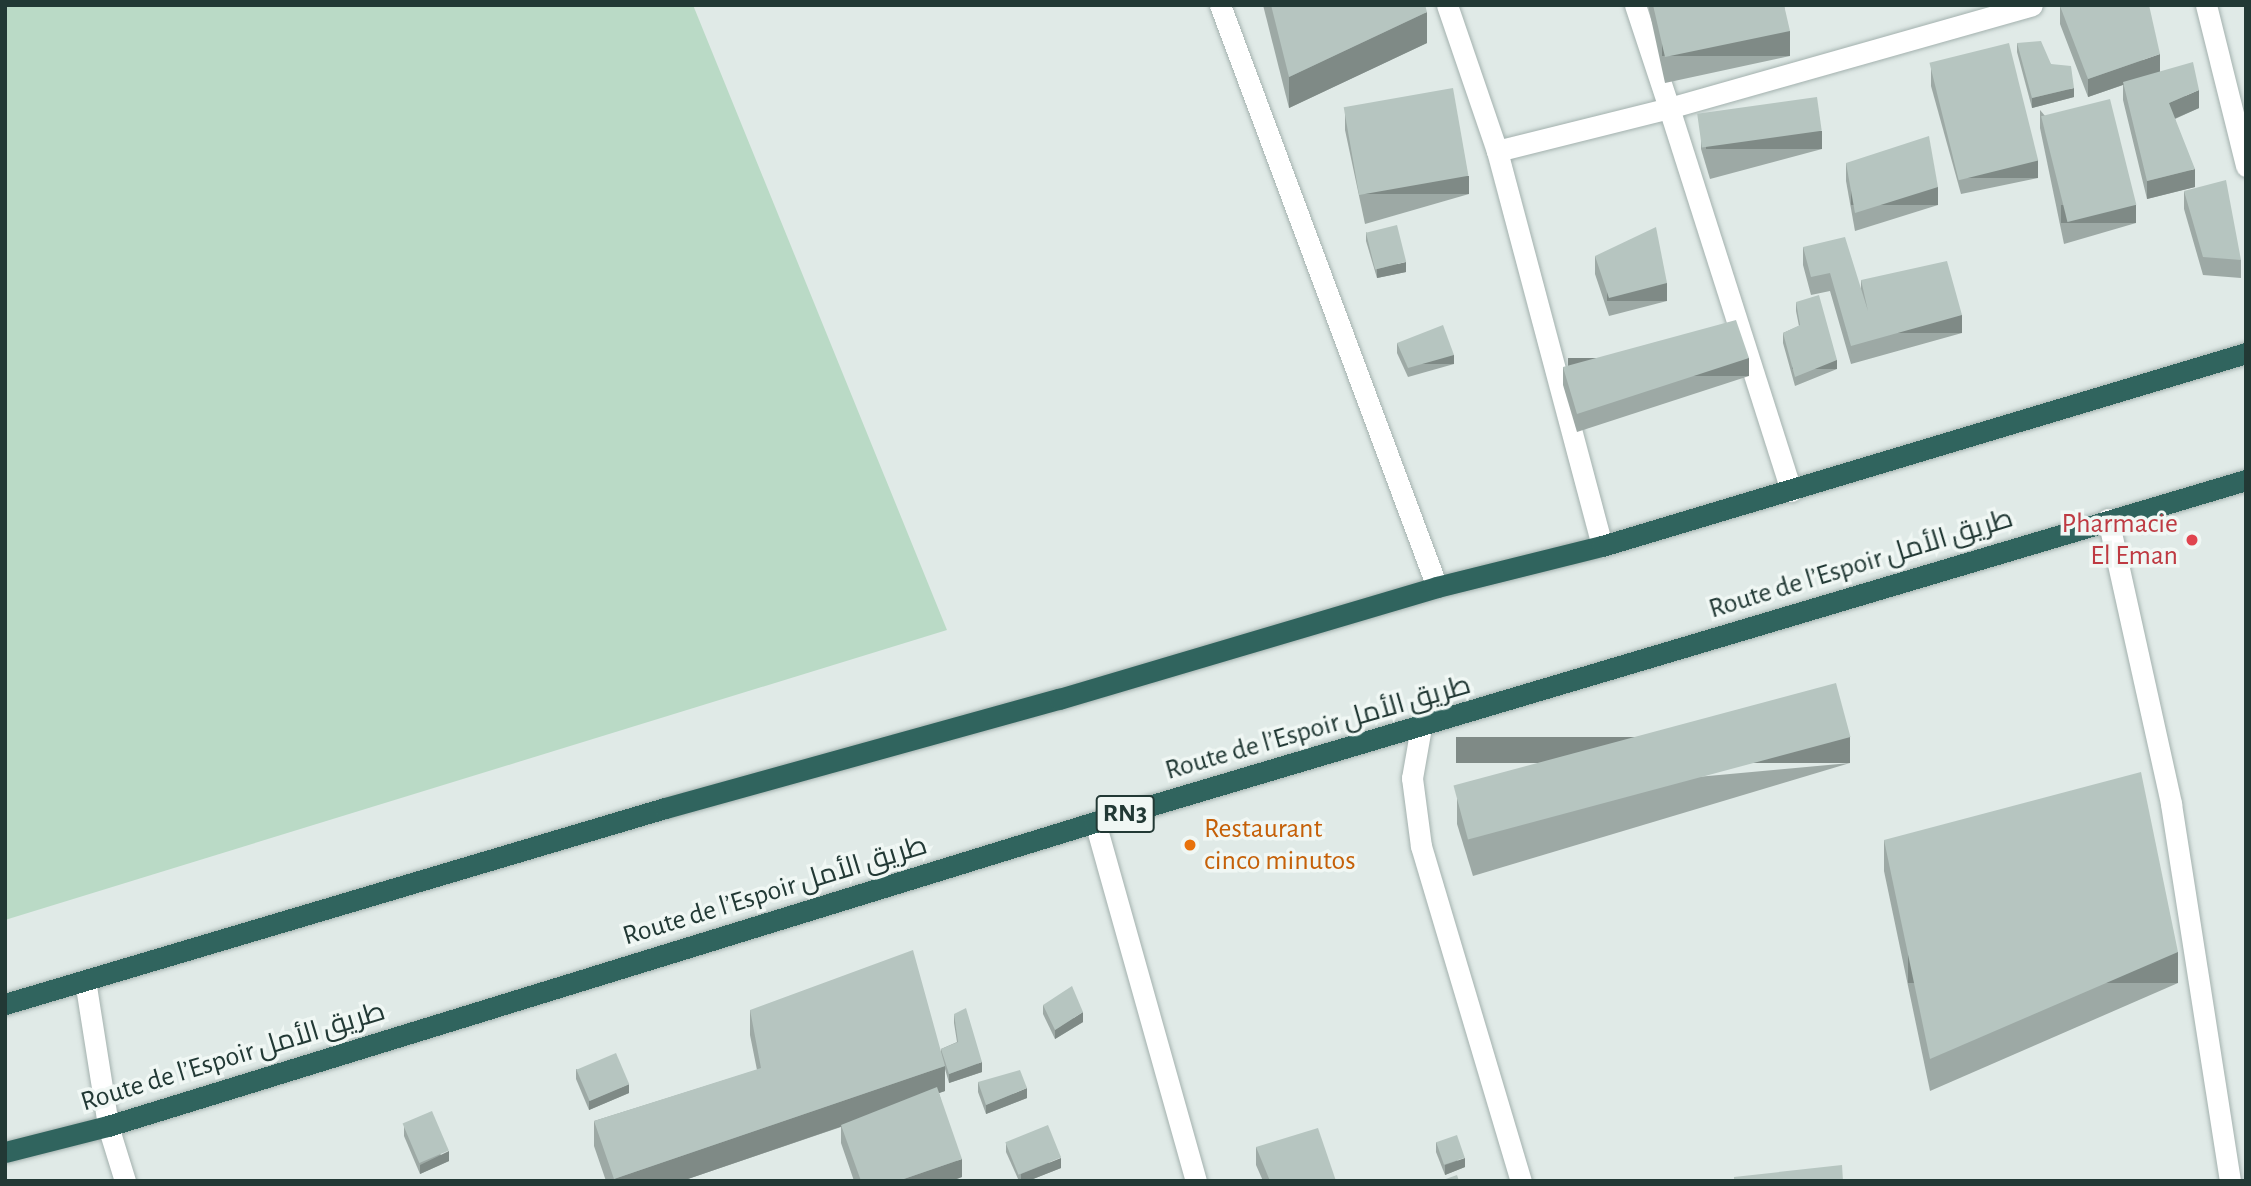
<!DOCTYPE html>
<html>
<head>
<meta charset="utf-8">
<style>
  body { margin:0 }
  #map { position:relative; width:2251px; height:1186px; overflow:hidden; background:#e0eae7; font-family:"Alegreya Sans",Cairo,sans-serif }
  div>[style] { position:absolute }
  .green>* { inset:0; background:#badac6 }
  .roads { filter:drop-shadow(0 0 2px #a3b1ae) drop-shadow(0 0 2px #a3b1ae) }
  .minor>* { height:21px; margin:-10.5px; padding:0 10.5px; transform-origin:10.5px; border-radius:10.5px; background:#fff }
  .highway>* { height:21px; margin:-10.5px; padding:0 10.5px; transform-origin:10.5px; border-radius:10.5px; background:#30645e }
  .wall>* { inset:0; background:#9da9a5 }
  .shaded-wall>* { inset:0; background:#7f8a86; transform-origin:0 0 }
  .building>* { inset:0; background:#b6c5c0; transform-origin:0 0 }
  .dots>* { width:19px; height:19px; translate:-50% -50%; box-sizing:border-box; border:4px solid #f0f7f4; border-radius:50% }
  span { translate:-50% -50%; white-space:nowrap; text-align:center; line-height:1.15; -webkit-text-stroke:7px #f0f7f4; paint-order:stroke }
  .shield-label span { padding:2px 5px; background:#f0f7f4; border:2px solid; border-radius:5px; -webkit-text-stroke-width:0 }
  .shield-label { font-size:26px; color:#223935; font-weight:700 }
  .health-label { font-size:28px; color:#be3a42 }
  .right { translate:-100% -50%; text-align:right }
  .street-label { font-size:28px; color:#223935 }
  .food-label { font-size:28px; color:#c56008 }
  .left { translate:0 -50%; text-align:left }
  .frame { position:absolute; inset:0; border:7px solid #223935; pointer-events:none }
</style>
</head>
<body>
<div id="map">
  <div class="green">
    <i style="clip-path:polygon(5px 5px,693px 5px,947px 630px,5px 920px)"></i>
  </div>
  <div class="roads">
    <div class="minor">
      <i style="left:1220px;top:5px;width:621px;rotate:69.55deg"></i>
      <i style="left:1447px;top:5px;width:154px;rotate:71.1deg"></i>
      <i style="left:1497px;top:151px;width:409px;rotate:75.1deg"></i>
      <i style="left:1635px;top:5px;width:108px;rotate:71.7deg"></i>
      <i style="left:1669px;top:108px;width:377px;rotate:-15.8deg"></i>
      <i style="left:2206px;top:5px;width:166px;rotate:76deg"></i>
      <i style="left:1497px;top:151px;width:177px;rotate:-14deg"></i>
      <i style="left:1669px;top:108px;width:402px;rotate:72.3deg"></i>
      <i style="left:2108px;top:519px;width:292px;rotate:77.5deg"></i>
      <i style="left:2171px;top:804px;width:382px;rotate:81.1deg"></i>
      <i style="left:1421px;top:727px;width:52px;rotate:100deg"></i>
      <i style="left:1412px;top:778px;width:69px;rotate:82.5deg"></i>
      <i style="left:1421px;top:846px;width:350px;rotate:73.4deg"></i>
      <i style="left:1095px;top:822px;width:373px;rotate:74.3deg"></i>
      <i style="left:85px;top:980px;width:148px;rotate:81deg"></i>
      <i style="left:108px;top:1126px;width:58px;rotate:72.8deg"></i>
    </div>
    <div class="highway">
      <i style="left:5px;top:1004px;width:688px;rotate:-16.54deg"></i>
      <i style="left:665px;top:808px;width:409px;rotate:-15.5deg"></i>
      <i style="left:1059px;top:699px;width:394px;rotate:-16.5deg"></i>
      <i style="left:1437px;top:587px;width:170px;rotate:-14deg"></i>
      <i style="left:1602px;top:546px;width:672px;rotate:-16.68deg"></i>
      <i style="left:5px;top:1152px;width:106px;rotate:-14.2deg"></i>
      <i style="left:108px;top:1126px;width:1033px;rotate:-17.12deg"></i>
      <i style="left:1095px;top:822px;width:1201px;rotate:-16.55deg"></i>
    </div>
  </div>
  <div class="wall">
    <i style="clip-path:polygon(1263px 5px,1425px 5px,1427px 43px,1289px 108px)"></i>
    <i style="clip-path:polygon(1648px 5px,1784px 5px,1790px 56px,1665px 83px)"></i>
    <i style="clip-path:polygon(2060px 6px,2160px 72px,2199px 108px,2175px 119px,2195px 187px,2147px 199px,2123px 100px,2123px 85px,2088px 97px,2060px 24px)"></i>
    <i style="clip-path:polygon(2017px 43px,2051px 64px,2074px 97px,2032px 108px,2017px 52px)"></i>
    <i style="clip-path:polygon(1931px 68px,2038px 178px,1961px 194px,1931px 86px)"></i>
    <i style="clip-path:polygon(2040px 110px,2136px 223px,2064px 244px,2040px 128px)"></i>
    <i style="clip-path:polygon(1345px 112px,1469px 194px,1365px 224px,1345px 130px)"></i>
    <i style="clip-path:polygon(1701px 131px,1822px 149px,1710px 179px,1701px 149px)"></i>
    <i style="clip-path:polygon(1846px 163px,1938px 205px,1855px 231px,1846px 181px)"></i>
    <i style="clip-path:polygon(2184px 191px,2241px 260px,2241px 278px,2203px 275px,2184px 209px)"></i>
    <i style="clip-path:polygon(1366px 232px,1406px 272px,1377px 278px,1366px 241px)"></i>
    <i style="clip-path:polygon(1803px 247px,1861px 289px,1861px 280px,1962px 333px,1851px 364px,1830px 291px,1811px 295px,1803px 265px)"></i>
    <i style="clip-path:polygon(1595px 256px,1667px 301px,1609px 316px,1595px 274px)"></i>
    <i style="clip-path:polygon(1796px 302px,1837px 369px,1795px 386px,1783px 343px,1783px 333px,1799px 326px,1796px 311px)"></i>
    <i style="clip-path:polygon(1397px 343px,1454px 364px,1408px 377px,1397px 353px)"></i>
    <i style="clip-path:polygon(1563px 367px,1749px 376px,1577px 432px,1563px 385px)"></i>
    <i style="clip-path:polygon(1850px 763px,1473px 876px,1457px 824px,1457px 799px)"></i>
    <i style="clip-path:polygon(1884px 840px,2178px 983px,1930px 1091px,1884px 871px)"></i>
    <i style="clip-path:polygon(1043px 1005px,1083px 1022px,1055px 1039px,1043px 1014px)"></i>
    <i style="clip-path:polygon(750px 1010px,941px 1052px,941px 1049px,957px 1042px,954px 1023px,954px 1014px,982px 1072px,949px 1083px,945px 1069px,945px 1091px,939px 1093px,962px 1177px,951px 1181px,854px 1181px,841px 1143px,841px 1127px,682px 1181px,606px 1181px,594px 1146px,594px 1121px,757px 1070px,750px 1035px)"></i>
    <i style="clip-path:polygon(576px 1069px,629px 1093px,589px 1110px,576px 1079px)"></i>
    <i style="clip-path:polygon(978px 1082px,1027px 1098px,986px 1114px,978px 1092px)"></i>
    <i style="clip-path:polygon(404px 1126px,449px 1161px,420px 1174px,404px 1136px)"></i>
    <i style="clip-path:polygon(1436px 1142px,1465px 1167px,1445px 1175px,1436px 1152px)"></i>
    <i style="clip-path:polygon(1006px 1143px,1061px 1168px,1028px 1181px,1019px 1181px,1006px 1152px)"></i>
    <i style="clip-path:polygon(1256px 1147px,1336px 1181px,1263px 1181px,1256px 1165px)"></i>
  </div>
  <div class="shaded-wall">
    <i style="clip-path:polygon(1427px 12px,1427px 43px,1289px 108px,1289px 77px)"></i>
    <i style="left:1790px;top:31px;width:25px;height:128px;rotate:90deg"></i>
    <i style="clip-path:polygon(2160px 54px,2160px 72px,2088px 97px,2088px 79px)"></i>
    <i style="clip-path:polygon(2074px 88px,2074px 97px,2032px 108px,2032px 98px)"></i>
    <i style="clip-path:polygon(2199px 90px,2199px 108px,2169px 121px,2169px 103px)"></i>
    <i style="left:1822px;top:131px;width:18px;height:116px;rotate:90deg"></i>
    <i style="left:2038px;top:160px;width:18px;height:79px;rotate:90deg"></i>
    <i style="clip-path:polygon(2195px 169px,2195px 187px,2147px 199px,2147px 181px)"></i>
    <i style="left:1469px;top:176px;width:18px;height:108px;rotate:90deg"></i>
    <i style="left:1938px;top:187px;width:18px;height:87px;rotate:90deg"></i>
    <i style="left:2136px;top:205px;width:18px;height:75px;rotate:90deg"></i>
    <i style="clip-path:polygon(1406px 262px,1406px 272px,1377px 278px,1377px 269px)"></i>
    <i style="left:1667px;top:283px;width:18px;height:60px;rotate:90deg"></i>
    <i style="left:1962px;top:315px;width:18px;height:115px;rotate:90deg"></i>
    <i style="left:1454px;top:355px;width:9px;height:48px;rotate:90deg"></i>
    <i style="left:1749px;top:358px;width:18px;height:181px;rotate:90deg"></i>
    <i style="left:1837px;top:360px;width:9px;height:45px;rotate:90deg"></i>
    <i style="left:1850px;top:737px;width:26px;height:394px;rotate:90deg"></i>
    <i style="left:2178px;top:952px;width:31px;height:270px;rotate:90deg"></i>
    <i style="clip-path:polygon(1083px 1012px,1083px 1022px,1055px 1039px,1055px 1030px)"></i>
    <i style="clip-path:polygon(982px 1062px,982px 1072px,949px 1083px,949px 1074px)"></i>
    <i style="clip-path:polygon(945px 1066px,945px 1091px,682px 1181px,614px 1181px,614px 1179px)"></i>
    <i style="clip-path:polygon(629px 1084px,629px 1093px,589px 1110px,589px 1101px)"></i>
    <i style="clip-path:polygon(1027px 1088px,1027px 1098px,986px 1114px,986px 1105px)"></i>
    <i style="clip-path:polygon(449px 1151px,449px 1161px,420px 1174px,420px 1165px)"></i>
    <i style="clip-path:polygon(1061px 1158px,1061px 1168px,1028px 1181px,1021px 1181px,1021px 1174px)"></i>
    <i style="clip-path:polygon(1465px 1158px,1465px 1167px,1445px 1175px,1445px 1165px)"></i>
    <i style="clip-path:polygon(962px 1159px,962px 1177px,951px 1181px,898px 1181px)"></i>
  </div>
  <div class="building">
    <i style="clip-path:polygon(1271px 5px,1425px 5px,1427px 12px,1289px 77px)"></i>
    <i style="clip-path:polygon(1653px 5px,1784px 5px,1790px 31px,1665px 57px)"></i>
    <i style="clip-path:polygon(2063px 5px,2149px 5px,2160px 54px,2088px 79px,2060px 6px)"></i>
    <i style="clip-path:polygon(2041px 41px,2051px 64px,2071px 66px,2074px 88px,2032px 98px,2017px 43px)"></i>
    <i style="left:2009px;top:43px;width:121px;height:82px;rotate:76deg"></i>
    <i style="clip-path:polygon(2193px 62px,2199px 90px,2169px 103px,2195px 169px,2147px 181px,2123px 82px)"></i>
    <i style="left:1453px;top:88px;width:89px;height:111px;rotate:80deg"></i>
    <i style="left:1817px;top:97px;width:34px;height:121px;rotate:82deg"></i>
    <i style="left:2110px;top:99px;width:109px;height:71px;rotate:76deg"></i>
    <i style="clip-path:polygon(1929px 136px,1938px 187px,1855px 213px,1846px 163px)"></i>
    <i style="clip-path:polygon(2226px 180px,2241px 260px,2203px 257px,2184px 191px)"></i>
    <i style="left:1397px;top:225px;width:38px;height:32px;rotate:76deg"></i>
    <i style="clip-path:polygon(1656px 227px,1667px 283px,1609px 298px,1595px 256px)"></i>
    <i style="clip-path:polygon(1845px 237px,1868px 311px,1861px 280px,1947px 261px,1962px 315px,1851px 346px,1830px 273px,1811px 277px,1803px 247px)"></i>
    <i style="clip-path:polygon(1819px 295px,1837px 360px,1795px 377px,1783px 333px,1800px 325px,1796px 302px)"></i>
    <i style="clip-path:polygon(1736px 320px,1749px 358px,1577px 414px,1563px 367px)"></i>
    <i style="clip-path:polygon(1443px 325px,1454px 355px,1408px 368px,1397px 343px)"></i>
    <i style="left:1836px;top:683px;width:56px;height:396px;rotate:75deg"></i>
    <i style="clip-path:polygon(2141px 772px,2178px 952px,1930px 1059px,1884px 840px)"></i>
    <i style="clip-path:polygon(913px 950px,945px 1066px,614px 1179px,594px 1121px,761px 1068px,750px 1010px)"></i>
    <i style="clip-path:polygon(1072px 986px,1083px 1012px,1055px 1030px,1043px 1005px)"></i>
    <i style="clip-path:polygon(966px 1008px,982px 1062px,949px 1074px,941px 1049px,958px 1042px,954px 1014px)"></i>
    <i style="left:616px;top:1053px;width:34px;height:43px;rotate:67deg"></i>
    <i style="clip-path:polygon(1020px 1070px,1027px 1088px,986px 1105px,978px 1082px)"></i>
    <i style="clip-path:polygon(937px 1087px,962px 1159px,898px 1181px,861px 1181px,841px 1125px)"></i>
    <i style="left:432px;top:1111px;width:43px;height:32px;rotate:67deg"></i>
    <i style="left:1048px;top:1125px;width:35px;height:46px;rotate:68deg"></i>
    <i style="clip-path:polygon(1318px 1128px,1336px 1181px,1270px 1181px,1256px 1147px)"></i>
    <i style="left:1457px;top:1135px;width:24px;height:22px;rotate:71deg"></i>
    <i style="clip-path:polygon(1842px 1165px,1843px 1181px,1734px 1181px,1734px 1177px)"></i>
    <i style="clip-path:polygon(1457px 1175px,1459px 1181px,1440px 1181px)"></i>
  </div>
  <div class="dots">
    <i style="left:2192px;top:540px;background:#e0444e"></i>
    <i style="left:1190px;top:845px;background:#e8710a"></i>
  </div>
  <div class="shield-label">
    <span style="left:1125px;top:814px">RN3</span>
  </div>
  <div class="health-label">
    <span class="right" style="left:2178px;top:540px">Pharmacie<br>El Eman</span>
  </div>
  <div class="street-label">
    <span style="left:1861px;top:564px;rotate:-17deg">Route de l’Espoir طريق الأمل</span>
    <span style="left:1318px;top:728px;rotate:-16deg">Route de l’Espoir طريق الأمل</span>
    <span style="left:775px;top:891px;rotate:-17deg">Route de l’Espoir طريق الأمل</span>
    <span style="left:233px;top:1057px;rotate:-17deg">Route de l’Espoir طريق الأمل</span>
  </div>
  <div class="food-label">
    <span class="left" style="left:1204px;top:845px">Restaurant<br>cinco minutos</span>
  </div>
  <div class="frame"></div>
</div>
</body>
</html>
